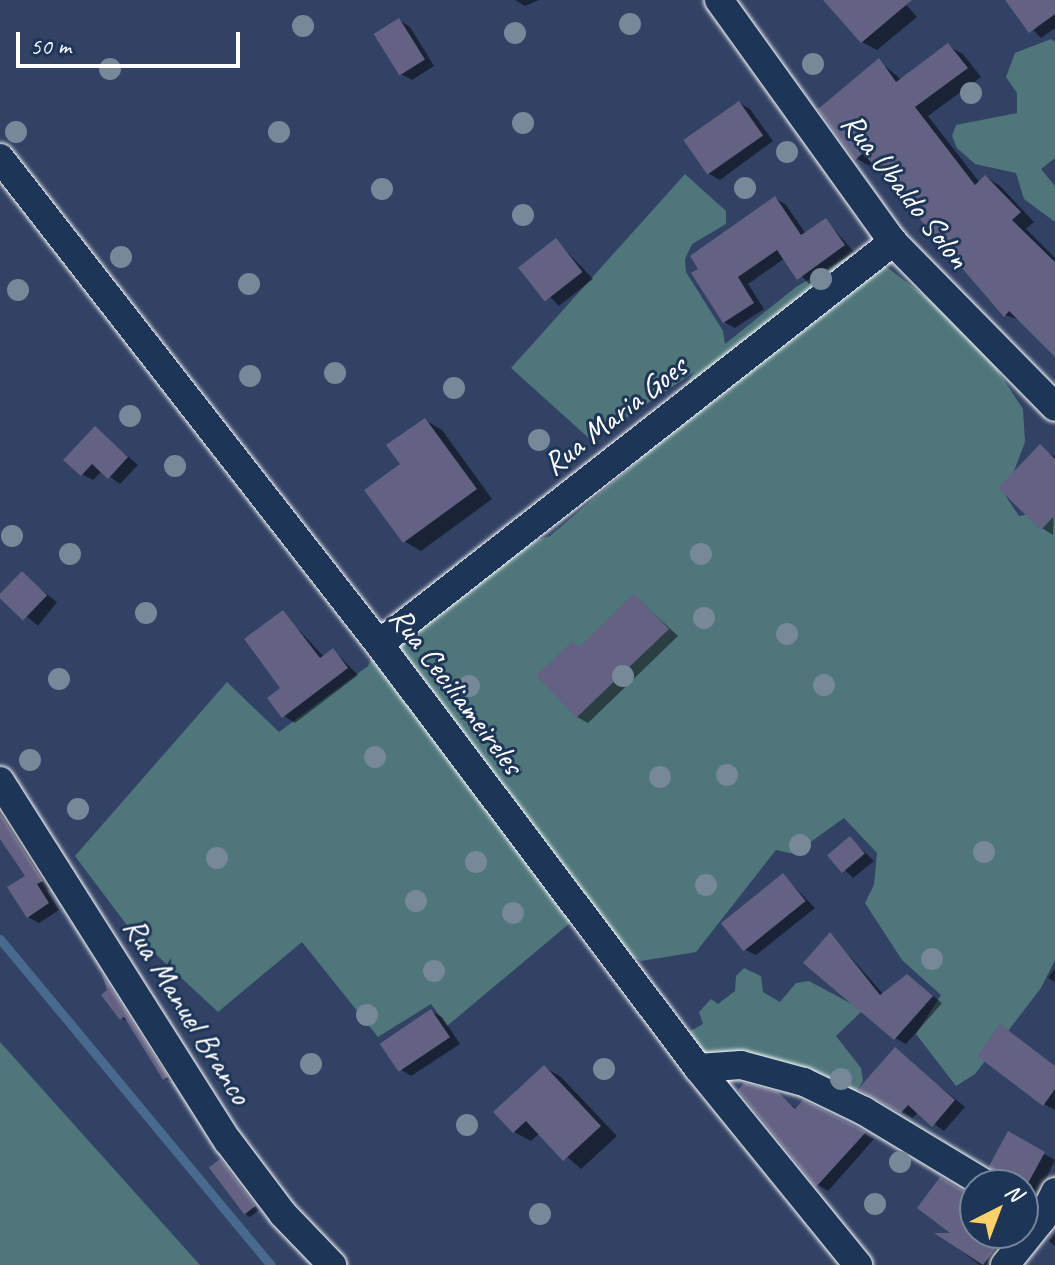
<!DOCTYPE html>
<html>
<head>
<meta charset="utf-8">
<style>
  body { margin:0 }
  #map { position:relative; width:1055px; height:1265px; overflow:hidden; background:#324264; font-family:Caveat,sans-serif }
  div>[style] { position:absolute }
  .green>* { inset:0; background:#4e767b }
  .shadow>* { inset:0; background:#0007; transform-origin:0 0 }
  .stream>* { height:9px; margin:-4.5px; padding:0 4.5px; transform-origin:4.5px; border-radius:4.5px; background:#476a8e }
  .building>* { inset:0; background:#636283; transform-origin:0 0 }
  .roads { filter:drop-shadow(0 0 2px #fff) drop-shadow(0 0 2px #fff) }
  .minor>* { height:28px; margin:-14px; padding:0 14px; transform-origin:14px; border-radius:14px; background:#1d3557 }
  .trees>* { width:22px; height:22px; margin:-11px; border-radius:50%; background:#789 }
  span { translate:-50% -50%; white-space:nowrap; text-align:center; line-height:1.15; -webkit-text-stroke:6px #1d3557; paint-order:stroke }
  .street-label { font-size:32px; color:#fff }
  .north { position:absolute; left:959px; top:1169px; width:80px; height:80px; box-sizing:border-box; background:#1d3557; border:2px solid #77869a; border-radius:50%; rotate:42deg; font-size:22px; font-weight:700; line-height:32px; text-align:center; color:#fff }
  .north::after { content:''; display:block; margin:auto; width:28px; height:36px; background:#ffd166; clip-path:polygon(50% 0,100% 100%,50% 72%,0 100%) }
  .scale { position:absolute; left:16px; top:32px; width:224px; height:36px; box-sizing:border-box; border:4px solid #fff; border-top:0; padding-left:10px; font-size:24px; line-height:28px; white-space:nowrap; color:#fff; -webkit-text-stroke:6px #1d3557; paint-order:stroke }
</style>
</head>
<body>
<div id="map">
  <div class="green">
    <i style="clip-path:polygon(1051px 39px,1055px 42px,1055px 158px,1041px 169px,1055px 186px,1055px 222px,1024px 199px,1016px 173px,975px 164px,957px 148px,952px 136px,956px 125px,1017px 113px,1017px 93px,1006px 77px,1015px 53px)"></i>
    <i style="clip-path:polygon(685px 174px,726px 211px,726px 224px,692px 244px,685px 259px,686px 272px,723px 331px,725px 344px,796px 287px,853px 253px,888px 268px,956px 320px,983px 348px,1023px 409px,1025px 442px,1005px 495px,1019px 516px,1055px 510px,1055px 960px,1041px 988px,975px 1074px,956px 1086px,916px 1034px,941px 995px,902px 960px,865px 903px,874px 885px,877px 853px,844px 818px,794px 854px,776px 850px,696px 952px,641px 961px,570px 923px,447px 1026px,431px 1004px,378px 1037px,302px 942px,218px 1012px,132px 932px,75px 856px,227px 682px,279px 732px,368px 666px,391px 617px,455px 566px,550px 536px,639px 460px,694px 372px,592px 441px,511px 368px)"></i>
    <i style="clip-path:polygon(744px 968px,761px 976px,763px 992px,780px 1002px,796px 983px,809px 981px,863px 1010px,836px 1036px,861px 1068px,863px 1081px,856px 1092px,698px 1068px,683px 1035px,703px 1024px,699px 1012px,711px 999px,718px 1004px,735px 991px,736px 976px)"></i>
    <i style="clip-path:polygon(0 1042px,200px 1265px,0 1265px)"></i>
  </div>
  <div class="shadow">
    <i style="clip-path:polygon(515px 0,539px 0,525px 6px)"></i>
    <i style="clip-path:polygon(827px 0,902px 0,917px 17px,877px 50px,862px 42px)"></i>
    <i style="clip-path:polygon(1005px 0,1055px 0,1055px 28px,1041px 38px)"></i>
    <i style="clip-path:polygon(399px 20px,410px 27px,434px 66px,412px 80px,401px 74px)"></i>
    <i style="clip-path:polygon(948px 46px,963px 54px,981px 77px,928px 116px,980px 183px,986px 177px,1000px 186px,1034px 222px,1026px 229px,1055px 258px,1055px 352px,1022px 321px,1005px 315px,875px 164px,871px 167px,856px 158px,879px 61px,902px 80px)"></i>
    <i style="clip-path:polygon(739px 103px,750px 109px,773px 141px,720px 180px,709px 174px,687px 141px)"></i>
    <i style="clip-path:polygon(775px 198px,786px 205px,806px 234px,826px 220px,854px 252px,809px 284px,785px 258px,748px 284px,764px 309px,735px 328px,724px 322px,694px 273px)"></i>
    <i style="clip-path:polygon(557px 241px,593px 279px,559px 306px,522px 268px)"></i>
    <i style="clip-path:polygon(425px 420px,442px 430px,492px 499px,421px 551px,404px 541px,403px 465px)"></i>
    <i style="clip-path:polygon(95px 428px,138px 465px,120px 484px,102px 471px,93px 480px,82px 474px)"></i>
    <i style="clip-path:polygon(1040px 447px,1055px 457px,1053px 535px,1042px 528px)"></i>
    <i style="left:22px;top:574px;width:45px;height:30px;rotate:39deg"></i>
    <i style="clip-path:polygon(635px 596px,678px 636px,588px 723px,577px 717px,573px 643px,581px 648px)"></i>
    <i style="clip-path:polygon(283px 613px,324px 657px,333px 650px,358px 675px,295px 723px,284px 716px)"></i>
    <i style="clip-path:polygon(0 804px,53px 887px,47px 891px,59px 910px,39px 923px,28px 917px,27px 876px,0 829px)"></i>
    <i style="clip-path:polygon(850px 838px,874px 861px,853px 878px,828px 854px)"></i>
    <i style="clip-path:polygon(783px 875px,815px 908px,756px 955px,744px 949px)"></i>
    <i style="clip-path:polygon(831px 935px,884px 995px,908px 976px,942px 1003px,906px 1044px,895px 1038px)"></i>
    <i style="clip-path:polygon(1055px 968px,1055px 982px,1048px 978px)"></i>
    <i style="clip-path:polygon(107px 983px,174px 1082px,164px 1079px,130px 1023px,121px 1018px)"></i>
    <i style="clip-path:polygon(431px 1011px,442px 1017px,460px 1044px,411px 1076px,400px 1069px)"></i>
    <i style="clip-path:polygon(895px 1050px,965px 1107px,944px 1131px,918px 1112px,913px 1118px,861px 1089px)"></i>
    <i style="clip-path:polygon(1055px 1066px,1055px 1110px,1044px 1104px)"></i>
    <i style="clip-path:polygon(544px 1067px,561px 1077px,617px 1136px,581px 1169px,540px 1133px,531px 1141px,514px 1132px)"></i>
    <i style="clip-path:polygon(777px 1094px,797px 1109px,803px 1103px,874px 1139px,828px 1191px,818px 1185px)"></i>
    <i style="clip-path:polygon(1008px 1134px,1055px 1160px,1023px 1227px,1023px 1185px,1006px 1185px)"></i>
    <i style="clip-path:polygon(220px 1161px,259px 1210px,250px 1217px,245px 1214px)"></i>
    <i style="clip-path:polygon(975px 1199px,975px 1233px,1020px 1233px,1002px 1265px,980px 1265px,952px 1244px)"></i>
    <i style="clip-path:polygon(1055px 1234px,1055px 1246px,1049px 1241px)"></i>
  </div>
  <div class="stream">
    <i style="left:0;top:939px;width:424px;rotate:50.3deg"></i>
  </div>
  <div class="building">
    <i style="clip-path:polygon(823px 0,912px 0,861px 43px)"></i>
    <i style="clip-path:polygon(1005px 0,1055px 0,1055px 14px,1029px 33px)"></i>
    <i style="left:399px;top:18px;width:49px;height:30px;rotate:58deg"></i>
    <i style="clip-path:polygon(948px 43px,968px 68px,915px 107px,975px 185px,985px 175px,1021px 212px,1012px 220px,1055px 262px,1055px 357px,1009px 311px,1004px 317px,863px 153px,855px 160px,818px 109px,879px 58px,896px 82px)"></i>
    <i style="left:739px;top:101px;width:42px;height:68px;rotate:55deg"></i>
    <i style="clip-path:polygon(775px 196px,801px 235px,826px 218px,845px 245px,797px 280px,777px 250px,738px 277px,754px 303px,723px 323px,691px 273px,698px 269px,690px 256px)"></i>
    <i style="left:556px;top:238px;width:43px;height:48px;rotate:52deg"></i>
    <i style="clip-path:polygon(425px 418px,477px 489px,403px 543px,364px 490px,400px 464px,386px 445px)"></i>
    <i style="clip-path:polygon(95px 426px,128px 457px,108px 479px,92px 464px,81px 476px,63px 460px)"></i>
    <i style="clip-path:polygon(1040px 444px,1055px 459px,1055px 515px,1041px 530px,998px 488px)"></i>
    <i style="left:22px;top:571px;width:35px;height:35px;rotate:44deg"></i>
    <i style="clip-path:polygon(634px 593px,669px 629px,576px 718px,536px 675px,573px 641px,579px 647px)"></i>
    <i style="clip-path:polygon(283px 610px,320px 658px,333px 648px,348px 668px,282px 718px,267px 698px,280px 688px,244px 639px)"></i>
    <i style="clip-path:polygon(0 813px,43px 881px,37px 884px,49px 903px,27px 918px,7px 887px,25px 876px,0 839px)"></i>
    <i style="left:850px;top:836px;width:23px;height:30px;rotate:50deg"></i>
    <i style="left:783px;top:873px;width:36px;height:80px;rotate:51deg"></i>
    <i style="clip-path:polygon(830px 932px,880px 995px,907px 974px,933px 996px,894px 1040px,803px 963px)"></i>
    <i style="clip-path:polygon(102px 974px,168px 1077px,163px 1080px,124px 1017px,120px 1020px,101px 995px,107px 990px)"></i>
    <i style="left:431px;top:1009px;width:34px;height:62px;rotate:56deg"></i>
    <i style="clip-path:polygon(1000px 1024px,1055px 1066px,1055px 1089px,1043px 1106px,977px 1056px)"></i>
    <i style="clip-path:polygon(895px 1047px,955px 1100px,932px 1127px,908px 1105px,901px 1113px,858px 1089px)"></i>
    <i style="clip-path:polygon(544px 1065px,601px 1126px,563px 1161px,526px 1121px,513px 1133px,493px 1112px)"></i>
    <i style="clip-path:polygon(744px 1083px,778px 1092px,795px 1109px,803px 1100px,866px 1132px,816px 1187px,738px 1090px)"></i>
    <i style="clip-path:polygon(1008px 1131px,1045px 1152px,1027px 1185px,1004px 1185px,989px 1166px)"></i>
    <i style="left:220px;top:1159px;width:59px;height:14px;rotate:53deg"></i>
    <i style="clip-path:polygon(940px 1177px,975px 1198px,975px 1233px,1007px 1233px,983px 1265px,934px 1233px,950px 1233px,917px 1208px)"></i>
  </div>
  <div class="roads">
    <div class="minor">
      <i style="left:719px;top:0;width:298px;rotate:54.3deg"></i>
      <i style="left:893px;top:242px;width:231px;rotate:45.5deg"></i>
      <i style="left:0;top:158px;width:616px;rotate:52.05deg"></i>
      <i style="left:379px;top:644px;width:531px;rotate:53.04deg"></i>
      <i style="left:698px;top:1068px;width:254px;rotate:50.9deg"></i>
      <i style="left:379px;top:644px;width:653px;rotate:-38.03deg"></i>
      <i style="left:0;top:781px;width:426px;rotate:57.7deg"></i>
      <i style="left:228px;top:1141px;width:91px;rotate:53deg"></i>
      <i style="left:283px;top:1214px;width:71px;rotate:46.1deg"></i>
      <i style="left:698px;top:1068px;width:43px;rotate:-4deg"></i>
      <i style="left:741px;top:1065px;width:65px;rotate:15.1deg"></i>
      <i style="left:804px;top:1082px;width:67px;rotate:25.8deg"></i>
      <i style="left:864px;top:1111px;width:144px;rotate:31deg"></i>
      <i style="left:1005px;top:1265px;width:59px;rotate:-51.2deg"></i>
      <i style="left:1042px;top:1219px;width:30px;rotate:-64deg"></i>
    </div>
  </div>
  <div class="trees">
    <i style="left:630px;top:24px"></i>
    <i style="left:303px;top:26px"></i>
    <i style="left:515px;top:33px"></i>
    <i style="left:813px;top:64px"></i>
    <i style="left:110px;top:69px"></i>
    <i style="left:971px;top:93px"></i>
    <i style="left:523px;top:123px"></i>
    <i style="left:16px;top:132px"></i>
    <i style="left:279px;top:132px"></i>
    <i style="left:787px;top:152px"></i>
    <i style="left:745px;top:188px"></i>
    <i style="left:382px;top:189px"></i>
    <i style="left:523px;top:215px"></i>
    <i style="left:121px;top:257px"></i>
    <i style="left:821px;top:279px"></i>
    <i style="left:249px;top:284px"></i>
    <i style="left:18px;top:290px"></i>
    <i style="left:335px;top:373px"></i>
    <i style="left:250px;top:376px"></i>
    <i style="left:454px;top:388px"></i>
    <i style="left:130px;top:416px"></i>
    <i style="left:539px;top:440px"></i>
    <i style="left:175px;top:466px"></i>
    <i style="left:12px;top:536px"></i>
    <i style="left:70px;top:554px"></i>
    <i style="left:701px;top:554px"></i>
    <i style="left:146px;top:613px"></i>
    <i style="left:704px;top:618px"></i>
    <i style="left:787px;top:634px"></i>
    <i style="left:623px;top:676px"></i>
    <i style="left:59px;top:679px"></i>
    <i style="left:824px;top:685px"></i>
    <i style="left:469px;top:686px"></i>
    <i style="left:375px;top:757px"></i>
    <i style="left:30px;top:760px"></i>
    <i style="left:727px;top:775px"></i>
    <i style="left:660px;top:777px"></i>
    <i style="left:78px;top:809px"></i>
    <i style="left:800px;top:845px"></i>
    <i style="left:984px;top:852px"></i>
    <i style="left:217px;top:858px"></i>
    <i style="left:476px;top:862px"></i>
    <i style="left:706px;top:885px"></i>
    <i style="left:416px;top:901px"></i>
    <i style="left:513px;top:913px"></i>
    <i style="left:932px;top:959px"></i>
    <i style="left:434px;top:971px"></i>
    <i style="left:367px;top:1015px"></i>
    <i style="left:311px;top:1064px"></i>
    <i style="left:604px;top:1069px"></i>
    <i style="left:841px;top:1079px"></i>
    <i style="left:467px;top:1125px"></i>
    <i style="left:900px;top:1162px"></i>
    <i style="left:875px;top:1204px"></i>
    <i style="left:540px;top:1214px"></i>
  </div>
  <div class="street-label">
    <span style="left:905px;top:191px;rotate:52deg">Rua Ubaldo Solon</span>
    <span style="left:615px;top:416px;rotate:-38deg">Rua Maria Goes</span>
    <span style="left:456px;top:691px;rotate:53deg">Rua Ceciliameireles</span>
    <span style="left:187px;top:1011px;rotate:58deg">Rua Manuel Branco</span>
  </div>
  <div class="north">N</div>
  <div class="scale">50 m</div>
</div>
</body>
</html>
